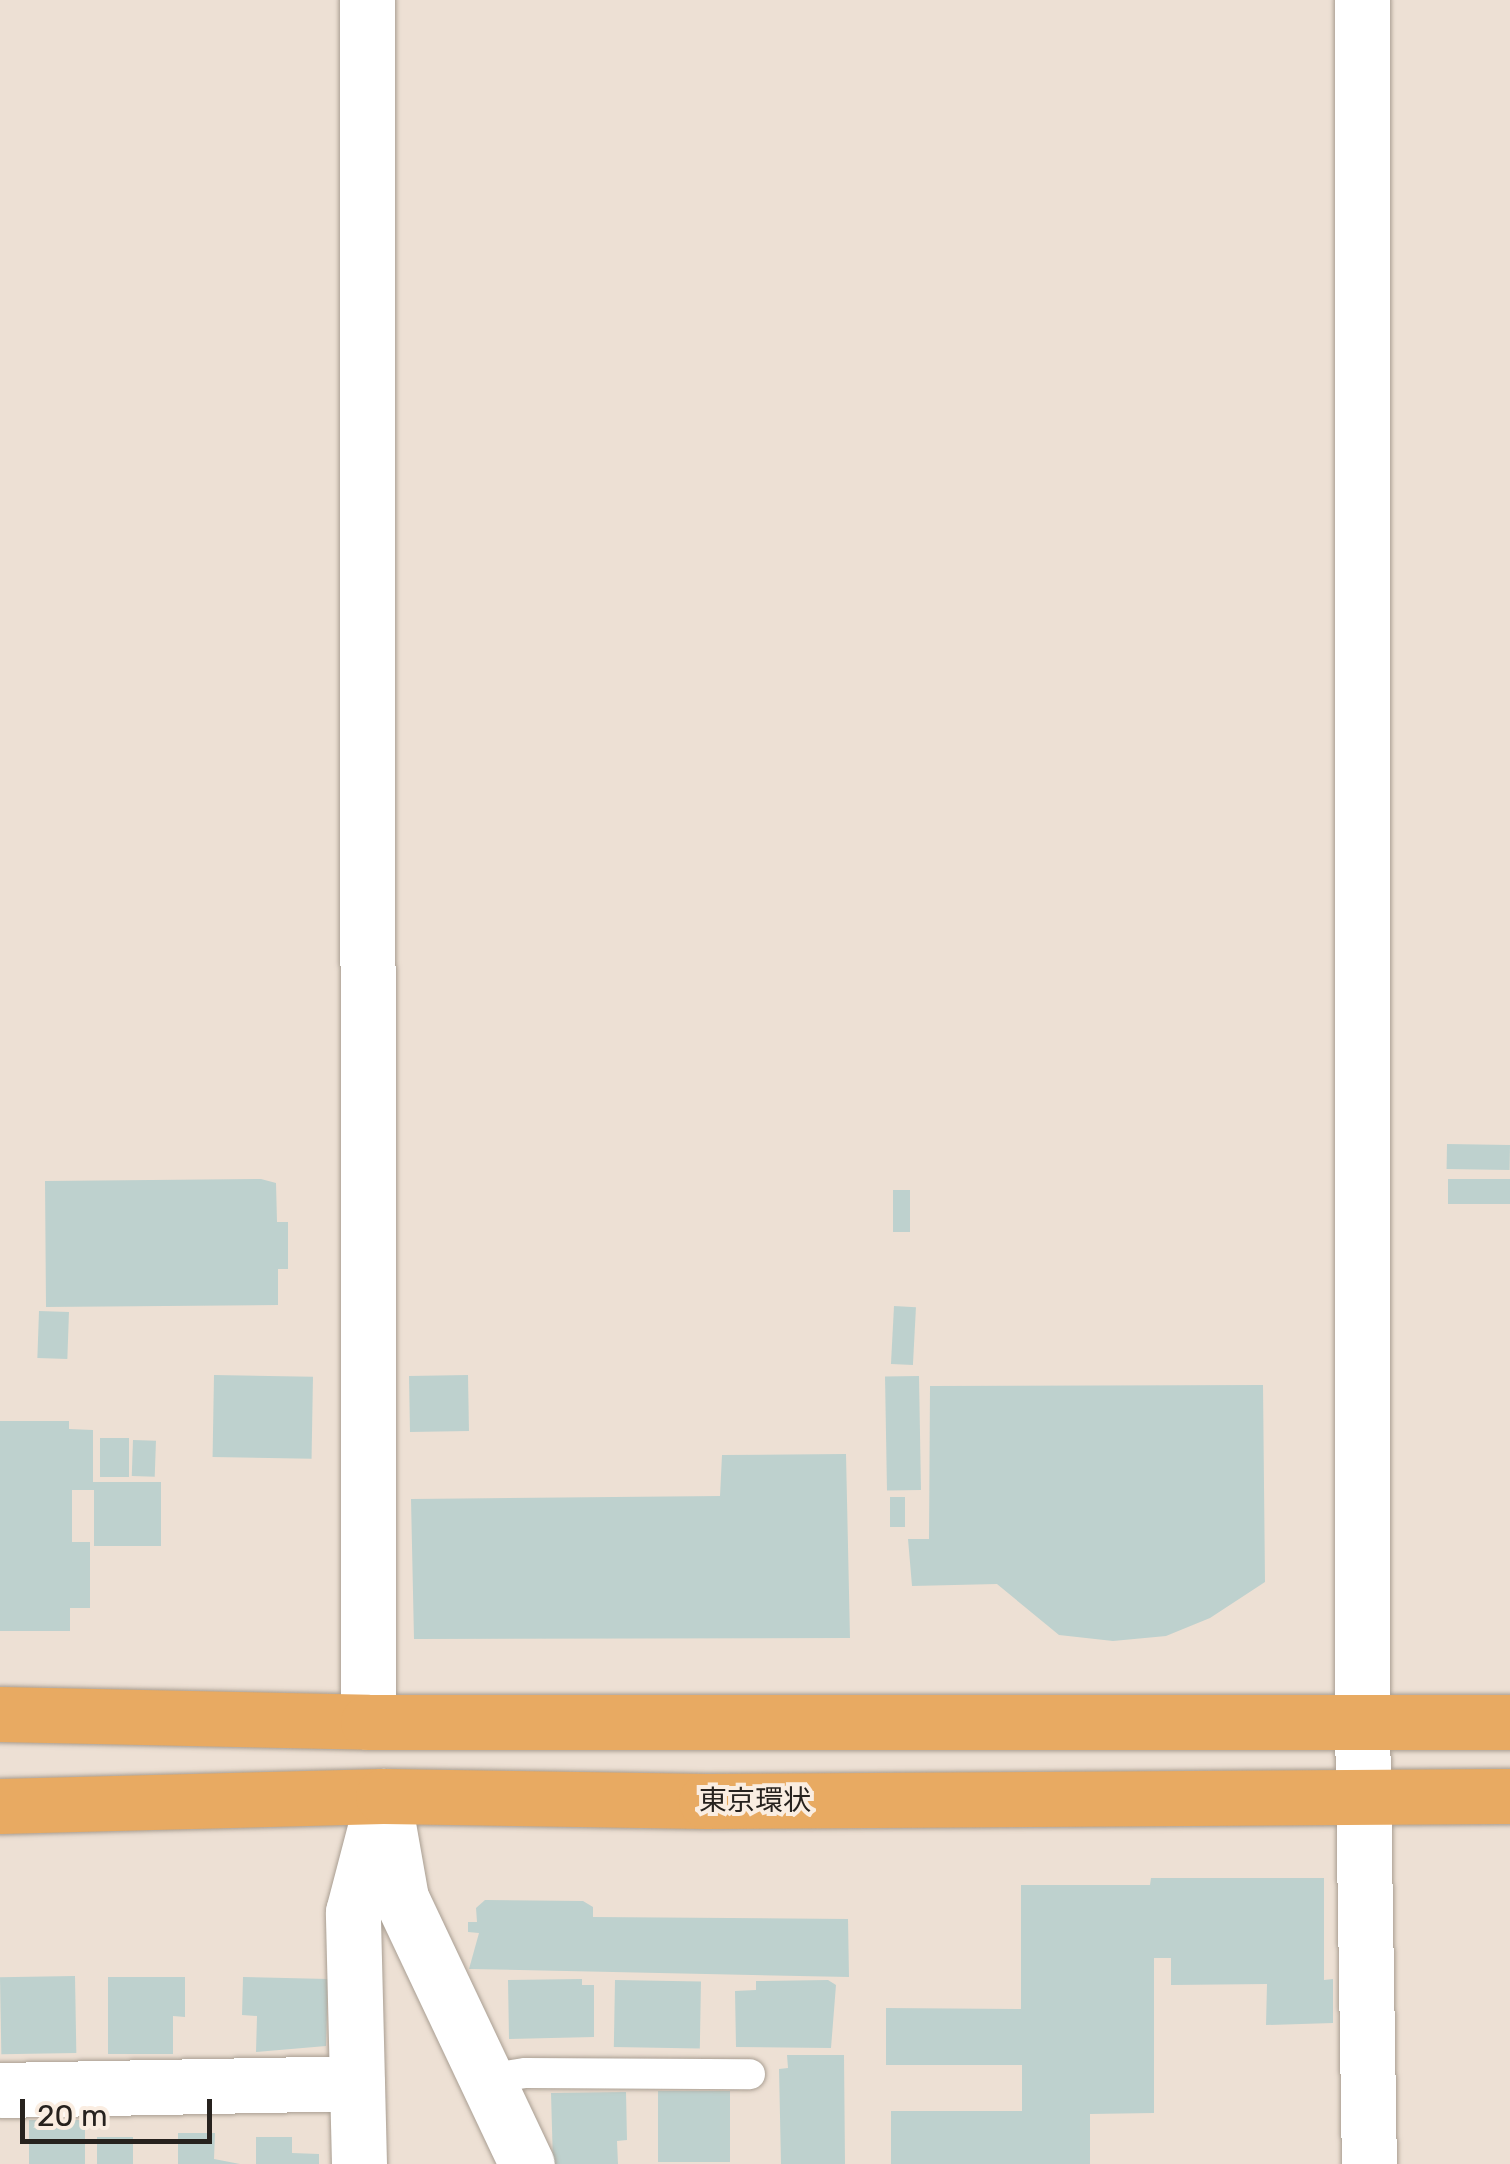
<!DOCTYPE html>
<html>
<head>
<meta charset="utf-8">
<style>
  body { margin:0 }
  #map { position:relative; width:1510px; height:2164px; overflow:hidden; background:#ede0d4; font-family:Rubik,"Noto Sans JP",sans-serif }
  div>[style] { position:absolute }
  .building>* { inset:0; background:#bed1ce; transform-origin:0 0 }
  .roads { filter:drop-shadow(0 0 2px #a99e92) drop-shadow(0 0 2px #a99e92) }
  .service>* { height:30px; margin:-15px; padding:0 15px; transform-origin:15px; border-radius:15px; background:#fff }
  .minor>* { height:55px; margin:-27.5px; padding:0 27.5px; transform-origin:27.5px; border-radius:27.5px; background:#fff }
  .tertiary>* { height:55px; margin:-27.5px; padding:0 27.5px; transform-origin:27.5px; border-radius:27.5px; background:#fff }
  .trunk>* { height:55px; margin:-27.5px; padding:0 27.5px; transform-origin:27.5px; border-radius:27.5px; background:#e8aa62 }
  span { translate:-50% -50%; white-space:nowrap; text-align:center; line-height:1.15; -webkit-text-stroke:8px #faede1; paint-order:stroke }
  .street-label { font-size:28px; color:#27221e }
  .scale { position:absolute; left:20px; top:2099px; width:192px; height:45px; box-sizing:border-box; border:5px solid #27221e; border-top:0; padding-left:12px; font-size:30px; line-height:35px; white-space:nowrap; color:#27221e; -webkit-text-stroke:8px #faede1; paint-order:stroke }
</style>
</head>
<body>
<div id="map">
  <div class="building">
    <i style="left:1447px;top:1144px;width:63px;height:25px;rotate:1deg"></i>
    <i style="clip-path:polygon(261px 1179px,276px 1183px,277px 1222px,288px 1222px,288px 1269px,278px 1269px,278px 1305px,46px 1307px,45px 1181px)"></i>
    <i style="left:1510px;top:1179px;width:25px;height:62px;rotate:90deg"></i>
    <i style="left:893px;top:1190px;width:17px;height:42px"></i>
    <i style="left:894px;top:1306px;width:22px;height:58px;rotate:3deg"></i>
    <i style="left:39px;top:1311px;width:30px;height:47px;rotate:2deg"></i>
    <i style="left:214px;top:1375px;width:99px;height:82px;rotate:1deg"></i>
    <i style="left:468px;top:1375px;width:56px;height:59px;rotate:89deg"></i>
    <i style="left:919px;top:1376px;width:114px;height:34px;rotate:89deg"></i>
    <i style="clip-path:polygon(1263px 1385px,1265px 1582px,1210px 1618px,1166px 1636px,1113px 1641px,1059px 1635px,997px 1584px,912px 1586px,908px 1539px,929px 1539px,930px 1386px)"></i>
    <i style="clip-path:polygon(0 1421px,69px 1421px,69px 1429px,93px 1430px,93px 1482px,161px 1482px,161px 1546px,94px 1546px,94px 1490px,72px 1490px,72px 1542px,90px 1542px,90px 1608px,70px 1608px,70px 1631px,0 1631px)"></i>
    <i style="left:100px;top:1438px;width:29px;height:39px"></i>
    <i style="left:133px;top:1440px;width:23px;height:36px;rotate:2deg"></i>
    <i style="clip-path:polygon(846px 1454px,850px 1638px,414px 1639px,411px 1499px,720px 1496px,722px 1455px)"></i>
    <i style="left:905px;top:1497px;width:30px;height:15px;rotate:90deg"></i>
    <i style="clip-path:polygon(1151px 1878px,1324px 1878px,1324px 1980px,1333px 1979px,1333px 2023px,1266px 2025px,1267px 1984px,1171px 1985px,1171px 1958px,1154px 1958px,1154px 2113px,1090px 2114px,1090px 2164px,891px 2164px,891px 2111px,1022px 2111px,1022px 2065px,886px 2065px,886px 2008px,1021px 2009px,1021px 1885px,1150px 1885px)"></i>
    <i style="clip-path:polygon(485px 1900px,583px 1901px,593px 1907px,593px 1917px,848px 1919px,849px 1977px,469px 1969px,479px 1933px,468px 1932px,468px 1922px,477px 1922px,476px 1908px)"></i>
    <i style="left:75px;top:1976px;width:77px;height:75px;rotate:89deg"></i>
    <i style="clip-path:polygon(108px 1977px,185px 1977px,185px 2017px,173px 2016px,173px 2054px,108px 2054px)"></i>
    <i style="clip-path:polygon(243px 1977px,328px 1979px,326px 2046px,256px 2052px,257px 2016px,242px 2015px)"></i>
    <i style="clip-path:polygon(582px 1979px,582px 1985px,594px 1985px,594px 2037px,509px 2039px,508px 1980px)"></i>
    <i style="left:615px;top:1980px;width:86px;height:67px;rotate:1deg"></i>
    <i style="clip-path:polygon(828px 1980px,836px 1985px,831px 2048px,736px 2047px,735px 1991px,756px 1990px,756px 1981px)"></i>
    <i style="clip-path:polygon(787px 2055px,844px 2055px,845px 2164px,781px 2164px,779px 2069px,788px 2068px)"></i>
    <i style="left:658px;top:2091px;width:72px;height:71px"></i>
    <i style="clip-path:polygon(626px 2092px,627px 2140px,617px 2141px,618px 2164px,553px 2164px,551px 2093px)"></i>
    <i style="left:29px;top:2120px;width:56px;height:44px"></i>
    <i style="clip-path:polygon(178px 2133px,215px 2133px,214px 2159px,240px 2164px,178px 2164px)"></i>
    <i style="left:97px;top:2137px;width:36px;height:27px"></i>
    <i style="clip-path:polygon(256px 2137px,292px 2137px,292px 2153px,319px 2154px,319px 2164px,256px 2164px)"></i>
  </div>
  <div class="roads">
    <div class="service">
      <i style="left:487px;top:2079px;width:39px;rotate:-9deg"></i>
      <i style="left:526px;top:2073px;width:224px;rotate:0.3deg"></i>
    </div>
    <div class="minor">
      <i style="left:367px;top:0;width:1722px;rotate:89.97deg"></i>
      <i style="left:1362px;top:1723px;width:441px;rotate:89.1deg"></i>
      <i style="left:383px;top:1796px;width:104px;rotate:80deg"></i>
      <i style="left:401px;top:1898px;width:294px;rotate:64.7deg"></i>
      <i style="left:0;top:2090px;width:357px;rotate:-1.1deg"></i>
      <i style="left:359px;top:2164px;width:252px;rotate:-91.4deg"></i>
      <i style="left:353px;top:1912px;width:102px;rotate:-75.3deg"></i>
    </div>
    <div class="tertiary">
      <i style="left:1362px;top:0;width:1723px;rotate:90deg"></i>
    </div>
    <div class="trunk">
      <i style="left:0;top:1714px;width:368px;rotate:1.2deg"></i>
      <i style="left:368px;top:1722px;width:1142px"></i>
      <i style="left:0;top:1806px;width:383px;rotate:-1.5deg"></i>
      <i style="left:383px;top:1796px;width:323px;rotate:0.9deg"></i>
      <i style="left:706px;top:1801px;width:804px;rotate:-0.36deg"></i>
    </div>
  </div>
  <div class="street-label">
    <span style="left:755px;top:1801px">東京環状</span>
  </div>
  <div class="scale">20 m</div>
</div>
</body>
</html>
